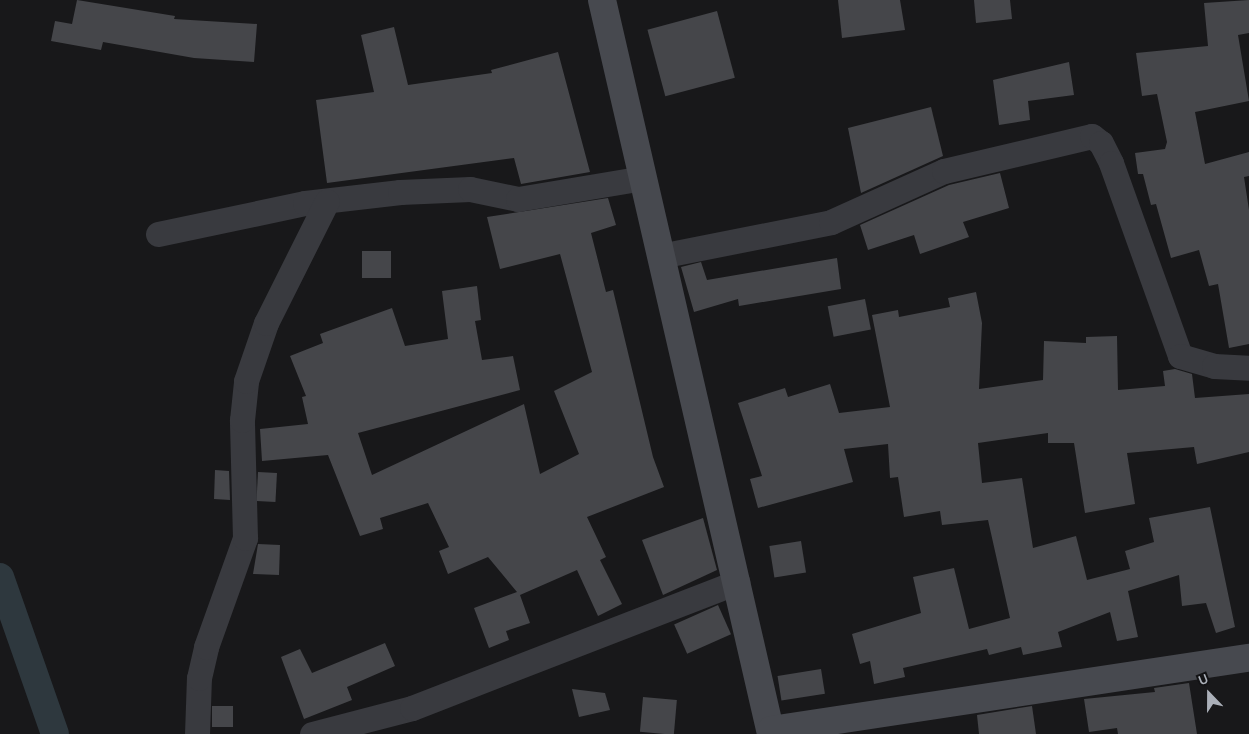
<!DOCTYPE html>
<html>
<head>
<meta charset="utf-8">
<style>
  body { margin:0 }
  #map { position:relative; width:1249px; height:734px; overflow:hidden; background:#18181a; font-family:Karla,sans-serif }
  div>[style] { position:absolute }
  .canal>* { height:28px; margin:-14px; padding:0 14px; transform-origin:14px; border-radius:14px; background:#2e383e }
  .building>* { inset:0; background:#45464a; transform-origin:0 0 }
  .street>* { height:25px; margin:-12.5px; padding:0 12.5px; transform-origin:12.5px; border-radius:12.5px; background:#393a3f }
  .secondary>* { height:28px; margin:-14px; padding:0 14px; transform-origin:14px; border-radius:14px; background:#47494f }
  span { translate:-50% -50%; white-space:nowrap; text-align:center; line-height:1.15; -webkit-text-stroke:4px #131315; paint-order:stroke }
  .north { position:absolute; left:1184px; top:669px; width:50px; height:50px; -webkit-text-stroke:4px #131315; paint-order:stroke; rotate:338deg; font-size:14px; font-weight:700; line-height:20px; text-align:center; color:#abb0b9 }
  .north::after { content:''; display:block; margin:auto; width:18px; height:22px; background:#abb0b9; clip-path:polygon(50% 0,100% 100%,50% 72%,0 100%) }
</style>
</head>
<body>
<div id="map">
  <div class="canal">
    <i style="left:0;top:577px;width:166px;rotate:70.7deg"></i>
  </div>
  <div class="building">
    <i style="clip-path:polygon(77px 0,175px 16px,174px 19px,257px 24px,254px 62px,194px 58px,103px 42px,101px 50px,51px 41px,55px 21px,72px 24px)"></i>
    <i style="clip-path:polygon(838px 0,900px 0,905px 30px,842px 38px)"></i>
    <i style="clip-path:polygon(974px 0,1010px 0,1012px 19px,976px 23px)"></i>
    <i style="clip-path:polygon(1249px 0,1249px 33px,1238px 35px,1249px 101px,1195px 112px,1205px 164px,1249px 152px,1249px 176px,1244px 177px,1249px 210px,1249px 344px,1229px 348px,1218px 284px,1209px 286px,1199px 250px,1171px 258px,1156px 204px,1151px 205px,1143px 174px,1138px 174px,1135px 153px,1165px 149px,1167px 142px,1157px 94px,1142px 96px,1136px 53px,1208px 46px,1204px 3px)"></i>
    <i style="left:717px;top:11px;width:69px;height:72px;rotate:75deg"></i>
    <i style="clip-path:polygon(394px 27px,408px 85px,492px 73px,491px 70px,558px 52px,590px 172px,521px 184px,514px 158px,327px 183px,316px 100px,374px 92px,361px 35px)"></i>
    <i style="clip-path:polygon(1069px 62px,1074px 95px,1028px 101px,1030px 120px,999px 125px,993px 80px)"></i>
    <i style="clip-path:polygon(931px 107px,943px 156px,861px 193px,848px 128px)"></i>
    <i style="clip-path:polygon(1000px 173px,1009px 208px,963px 222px,969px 237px,920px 254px,914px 235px,868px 250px,860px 225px,949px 185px)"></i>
    <i style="clip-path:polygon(608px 198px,616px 225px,591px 233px,606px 292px,613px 290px,653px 457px,664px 487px,587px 517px,606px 557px,600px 560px,622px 604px,598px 616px,577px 570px,520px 595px,530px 623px,506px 631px,509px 640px,489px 648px,474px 608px,517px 592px,488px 557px,448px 574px,439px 551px,449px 547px,428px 503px,380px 518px,383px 529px,360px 536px,328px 455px,262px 461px,260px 429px,308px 424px,302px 397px,306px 396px,290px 356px,323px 343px,320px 334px,392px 308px,405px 346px,448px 339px,442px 291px,477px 286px,481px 320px,475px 321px,482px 360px,513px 356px,520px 390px,358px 433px,372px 475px,524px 404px,540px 474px,579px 454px,554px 391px,592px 372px,560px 254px,500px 269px,487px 217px)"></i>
    <i style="left:362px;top:251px;width:29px;height:27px"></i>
    <i style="clip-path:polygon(837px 258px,841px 289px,739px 306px,738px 299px,694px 312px,681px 267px,701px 262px,707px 280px)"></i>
    <i style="clip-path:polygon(976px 292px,982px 323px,979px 389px,1043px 380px,1044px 341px,1086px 343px,1086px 337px,1117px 336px,1118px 390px,1165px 386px,1163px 371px,1175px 369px,1192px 374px,1195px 398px,1249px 394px,1249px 452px,1197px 464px,1194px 447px,1127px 453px,1135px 504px,1085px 513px,1074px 443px,1048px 443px,1048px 433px,978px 443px,982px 483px,1022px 478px,1033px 548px,1076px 536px,1087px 580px,1130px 569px,1125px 551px,1154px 542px,1149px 518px,1210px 507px,1235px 627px,1216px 633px,1206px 603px,1182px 606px,1179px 575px,1128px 591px,1138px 637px,1117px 641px,1110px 612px,1058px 632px,1062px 647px,1023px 655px,1021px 647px,989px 655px,987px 649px,903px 668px,905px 677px,874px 684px,870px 661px,860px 664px,852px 634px,921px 613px,913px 577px,954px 568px,969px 629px,1010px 618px,988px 520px,942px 525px,940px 511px,904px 517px,898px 477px,890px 478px,888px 444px,844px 449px,853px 482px,758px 508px,750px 479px,762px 476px,738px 403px,785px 388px,788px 397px,830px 384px,839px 413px,890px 407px,872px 315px,898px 310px,899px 317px,950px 307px,948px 298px)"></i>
    <i style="left:865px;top:299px;width:31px;height:38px;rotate:79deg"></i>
    <i style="clip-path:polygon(215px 470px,229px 471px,230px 500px,214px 499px)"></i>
    <i style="left:258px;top:472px;width:19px;height:29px;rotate:3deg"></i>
    <i style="clip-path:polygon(703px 518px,717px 570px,663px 595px,642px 540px)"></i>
    <i style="left:801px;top:541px;width:32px;height:32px;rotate:81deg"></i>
    <i style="clip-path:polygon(258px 544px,280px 545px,279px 575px,253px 574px)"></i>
    <i style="left:718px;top:605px;width:32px;height:48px;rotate:66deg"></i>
    <i style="clip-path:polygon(385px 643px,395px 666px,347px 687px,352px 700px,304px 719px,281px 657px,300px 649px,312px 673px)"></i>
    <i style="left:821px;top:669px;width:25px;height:44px;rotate:81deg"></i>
    <i style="clip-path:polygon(1189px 683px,1197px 734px,1118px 734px,1117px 728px,1089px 732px,1084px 699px,1155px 692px,1154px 688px)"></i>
    <i style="clip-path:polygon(572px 689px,605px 693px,610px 710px,579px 717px)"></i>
    <i style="left:643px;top:697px;width:34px;height:35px;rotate:5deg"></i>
    <i style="left:212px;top:706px;width:21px;height:21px"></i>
    <i style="clip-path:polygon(1032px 706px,1036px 734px,979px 734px,977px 715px)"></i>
  </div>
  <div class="street">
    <i style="left:158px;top:234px;width:150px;rotate:-11.9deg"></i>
    <i style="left:305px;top:203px;width:96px;rotate:-6.6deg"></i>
    <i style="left:400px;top:192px;width:70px;rotate:-2.5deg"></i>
    <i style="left:470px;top:189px;width:49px;rotate:11.8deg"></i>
    <i style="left:518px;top:199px;width:127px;rotate:-9.5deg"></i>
    <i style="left:660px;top:256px;width:174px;rotate:-11.2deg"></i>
    <i style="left:831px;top:222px;width:124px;rotate:-24.3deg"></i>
    <i style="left:944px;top:171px;width:152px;rotate:-13.3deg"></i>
    <i style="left:1092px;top:136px;width:11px;rotate:38deg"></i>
    <i style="left:1101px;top:143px;width:22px;rotate:63deg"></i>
    <i style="left:1111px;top:163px;width:205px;rotate:70.3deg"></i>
    <i style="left:1180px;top:356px;width:35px;rotate:16deg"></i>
    <i style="left:1214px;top:366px;width:35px;rotate:3deg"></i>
    <i style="left:197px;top:734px;width:56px;rotate:-88deg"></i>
    <i style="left:199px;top:678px;width:32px;rotate:-77deg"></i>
    <i style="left:206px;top:647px;width:116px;rotate:-70.3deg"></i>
    <i style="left:245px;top:538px;width:118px;rotate:-91.5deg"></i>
    <i style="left:242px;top:420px;width:39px;rotate:-84deg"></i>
    <i style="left:246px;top:381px;width:61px;rotate:-71deg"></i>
    <i style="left:266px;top:323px;width:136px;rotate:-63.4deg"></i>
    <i style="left:312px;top:734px;width:103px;rotate:-14.6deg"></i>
    <i style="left:412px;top:708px;width:349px;rotate:-21.2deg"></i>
  </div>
  <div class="secondary">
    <i style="left:602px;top:0;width:753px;rotate:77.03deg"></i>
    <i style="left:771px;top:730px;width:483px;rotate:-8.6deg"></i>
  </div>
  <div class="north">U</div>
</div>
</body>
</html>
